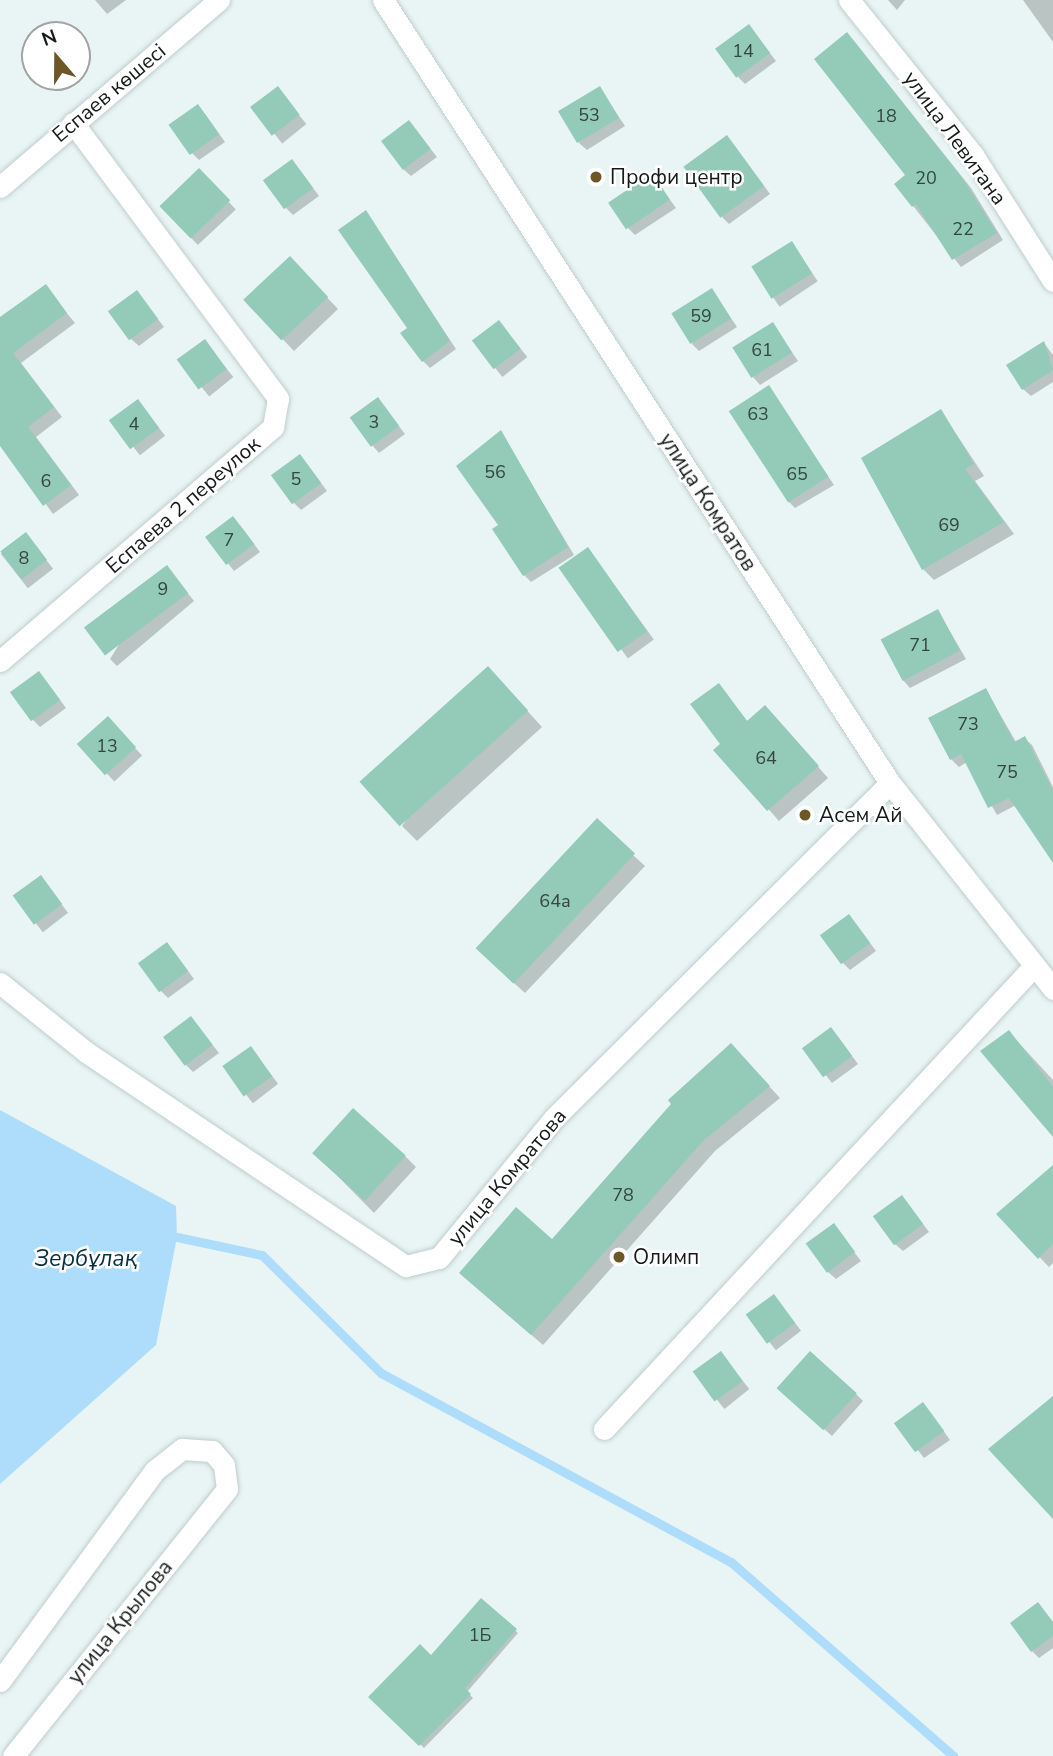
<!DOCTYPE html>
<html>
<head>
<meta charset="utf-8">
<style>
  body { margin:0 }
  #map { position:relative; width:1053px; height:1756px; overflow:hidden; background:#e8f5f4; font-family:"Nunito Sans",sans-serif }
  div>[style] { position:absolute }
  .water>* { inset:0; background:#aedcfb }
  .shadow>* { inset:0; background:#0003; transform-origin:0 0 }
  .stream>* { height:9px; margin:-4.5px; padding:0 4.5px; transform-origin:4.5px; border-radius:4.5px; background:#aedcfb }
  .building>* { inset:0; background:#93cbb8; transform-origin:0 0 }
  .roads { filter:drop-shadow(0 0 2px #c0cdcc) drop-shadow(0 0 2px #c0cdcc) }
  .minor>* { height:21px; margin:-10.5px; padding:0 10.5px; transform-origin:10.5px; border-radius:10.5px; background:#fff }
  .dots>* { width:19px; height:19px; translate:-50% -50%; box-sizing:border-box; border:4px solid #fff; border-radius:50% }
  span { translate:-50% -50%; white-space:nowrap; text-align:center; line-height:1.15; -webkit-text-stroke:5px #fff; paint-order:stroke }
  .number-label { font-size:18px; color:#354642 }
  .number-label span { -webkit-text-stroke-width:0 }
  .street-label { font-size:21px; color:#161a1a }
  .poi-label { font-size:21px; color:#161a1a }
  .left { translate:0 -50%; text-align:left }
  .water-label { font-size:23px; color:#092f44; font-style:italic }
  .north { position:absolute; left:21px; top:21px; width:70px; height:70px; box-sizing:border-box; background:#fff; border:2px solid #a2a3a3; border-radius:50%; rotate:340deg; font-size:19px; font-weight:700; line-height:28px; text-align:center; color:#161a1a }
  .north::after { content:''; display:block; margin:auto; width:24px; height:32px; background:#6e5727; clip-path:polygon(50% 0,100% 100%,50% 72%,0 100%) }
</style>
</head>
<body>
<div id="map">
  <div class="water">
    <i style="clip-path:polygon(0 1110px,176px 1206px,177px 1237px,156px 1345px,0 1484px)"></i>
  </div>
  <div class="shadow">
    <i style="clip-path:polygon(95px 0,126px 0,107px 14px)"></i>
    <i style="clip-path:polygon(888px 0,905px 0,897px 10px)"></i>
    <i style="clip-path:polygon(1023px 0,1053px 0,1053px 42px)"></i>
    <i style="clip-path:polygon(749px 26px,776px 61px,745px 84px,738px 77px)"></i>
    <i style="clip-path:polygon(854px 41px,971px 188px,1003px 240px,961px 267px,896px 184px,908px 175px)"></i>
    <i style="left:278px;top:89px;width:45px;height:31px;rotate:51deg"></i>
    <i style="clip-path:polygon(600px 89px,625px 126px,587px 150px,579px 143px)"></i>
    <i style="clip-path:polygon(205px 114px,225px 142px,199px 160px,192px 153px)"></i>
    <i style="clip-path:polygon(409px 122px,437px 157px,411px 176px,403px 169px)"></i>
    <i style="clip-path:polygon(734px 145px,770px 194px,729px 224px,722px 217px)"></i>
    <i style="clip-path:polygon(299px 169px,319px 196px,293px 215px,286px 208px)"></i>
    <i style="left:199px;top:170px;width:54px;height:52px;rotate:47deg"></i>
    <i style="clip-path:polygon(652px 175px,676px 208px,635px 235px,628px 228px)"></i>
    <i style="clip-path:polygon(366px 212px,456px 349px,430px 368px,423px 361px)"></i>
    <i style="left:792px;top:243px;width:46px;height:46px;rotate:56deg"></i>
    <i style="clip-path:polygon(301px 270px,338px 309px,294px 351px,245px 300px)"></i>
    <i style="clip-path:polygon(45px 287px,75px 323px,21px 363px,62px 417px,36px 437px,79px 495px,53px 514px,0 441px,0 336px)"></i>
    <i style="clip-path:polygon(712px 290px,737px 327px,699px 351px,692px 344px)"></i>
    <i style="clip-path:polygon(137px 292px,164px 327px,139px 346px,131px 339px)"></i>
    <i style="left:499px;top:322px;width:45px;height:32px;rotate:51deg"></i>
    <i style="clip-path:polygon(773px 324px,798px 361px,760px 385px,753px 377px)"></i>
    <i style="left:205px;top:342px;width:45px;height:31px;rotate:51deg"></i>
    <i style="clip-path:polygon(1044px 343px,1053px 355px,1053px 382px,1031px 396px,1023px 389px)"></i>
    <i style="clip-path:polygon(769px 388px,834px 485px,795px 508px,788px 501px)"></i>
    <i style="clip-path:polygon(378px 399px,405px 434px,379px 453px,372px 445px)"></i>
    <i style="left:138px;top:401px;width:44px;height:32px;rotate:52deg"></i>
    <i style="clip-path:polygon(941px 411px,984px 476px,975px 481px,1014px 534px,934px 580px,923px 569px)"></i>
    <i style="clip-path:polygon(501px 433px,574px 555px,531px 582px,524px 575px)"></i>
    <i style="clip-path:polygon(307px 464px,327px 491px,301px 510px,294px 503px)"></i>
    <i style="clip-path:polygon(240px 525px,260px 552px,234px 571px,207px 537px)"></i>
    <i style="left:26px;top:534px;width:44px;height:32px;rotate:52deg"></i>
    <i style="left:588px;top:549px;width:112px;height:32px;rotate:54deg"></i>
    <i style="clip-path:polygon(167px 567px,194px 601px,117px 666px,110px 659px)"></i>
    <i style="clip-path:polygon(938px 611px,966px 659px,910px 688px,903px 680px)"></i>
    <i style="clip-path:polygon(46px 681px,66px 708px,40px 727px,33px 720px)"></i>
    <i style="clip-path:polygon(503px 684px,542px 727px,417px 841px,402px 826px)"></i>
    <i style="clip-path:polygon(719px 685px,748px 722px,775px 718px,828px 778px,779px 821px,716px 750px,722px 744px)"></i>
    <i style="clip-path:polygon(986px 690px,1016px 742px,1024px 738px,1032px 745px,1053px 787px,1053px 860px,1016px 805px,997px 815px,967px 762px,959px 767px,951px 759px)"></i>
    <i style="left:108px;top:719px;width:50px;height:38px;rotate:47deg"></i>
    <i style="clip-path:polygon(633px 855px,645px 866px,525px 993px,488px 959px)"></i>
    <i style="left:41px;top:878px;width:44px;height:32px;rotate:52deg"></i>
    <i style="clip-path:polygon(856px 924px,876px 951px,850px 970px,843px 963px)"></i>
    <i style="clip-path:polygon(174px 952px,194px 979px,168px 998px,161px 991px)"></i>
    <i style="clip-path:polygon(191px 1018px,219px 1053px,193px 1072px,186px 1065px)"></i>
    <i style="clip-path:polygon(838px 1037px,858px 1064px,832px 1083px,805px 1049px)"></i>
    <i style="clip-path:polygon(1018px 1042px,1053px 1080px,1053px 1129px)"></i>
    <i style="left:251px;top:1049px;width:44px;height:32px;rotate:52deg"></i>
    <i style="clip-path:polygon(742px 1057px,780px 1098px,715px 1151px,543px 1345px,473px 1284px,552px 1241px)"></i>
    <i style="clip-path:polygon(315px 1153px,405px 1156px,416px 1167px,374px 1213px)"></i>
    <i style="clip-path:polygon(1053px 1167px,1053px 1263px,1049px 1267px,998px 1214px)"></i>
    <i style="clip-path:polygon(909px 1205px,929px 1232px,903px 1251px,895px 1244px)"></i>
    <i style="clip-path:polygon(834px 1226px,861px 1261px,836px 1279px,828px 1272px)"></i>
    <i style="left:774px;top:1296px;width:44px;height:32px;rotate:52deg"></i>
    <i style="left:721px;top:1354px;width:45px;height:32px;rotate:51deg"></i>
    <i style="clip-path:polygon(856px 1394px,863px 1401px,832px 1436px,786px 1395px)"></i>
    <i style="clip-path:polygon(930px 1412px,950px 1440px,924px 1458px,897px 1423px)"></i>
    <i style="clip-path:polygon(481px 1600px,518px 1633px,467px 1692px,473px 1698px,424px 1748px,371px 1697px,431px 1658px)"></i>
    <i style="clip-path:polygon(1053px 1622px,1053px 1648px,1039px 1658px,1032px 1651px)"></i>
  </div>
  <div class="stream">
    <i style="left:177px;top:1237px;width:87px;rotate:12deg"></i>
    <i style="left:262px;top:1255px;width:168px;rotate:44.8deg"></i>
    <i style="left:381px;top:1373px;width:398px;rotate:28.4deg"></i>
    <i style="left:731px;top:1562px;width:295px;rotate:41.1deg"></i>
  </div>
  <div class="building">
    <i style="left:749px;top:24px;width:36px;height:42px;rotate:54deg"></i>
    <i style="clip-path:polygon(847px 32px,963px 179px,997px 233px,952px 260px,916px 204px,912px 207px,894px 184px,905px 175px,814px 59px)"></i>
    <i style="left:278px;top:86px;width:36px;height:35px;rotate:53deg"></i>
    <i style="left:600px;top:86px;width:37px;height:49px;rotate:59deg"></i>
    <i style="left:198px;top:104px;width:37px;height:36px;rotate:55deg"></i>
    <i style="left:409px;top:120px;width:36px;height:35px;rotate:53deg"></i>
    <i style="left:727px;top:135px;width:63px;height:54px;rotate:54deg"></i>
    <i style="left:292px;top:159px;width:36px;height:36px;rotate:54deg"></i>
    <i style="left:199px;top:168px;width:45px;height:55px;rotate:46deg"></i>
    <i style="left:652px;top:173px;width:32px;height:53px;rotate:56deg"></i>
    <i style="clip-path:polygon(366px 210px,450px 341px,422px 362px,400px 333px,407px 328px,338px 230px)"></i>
    <i style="left:792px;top:241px;width:38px;height:48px;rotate:58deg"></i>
    <i style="left:290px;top:256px;width:56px;height:64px;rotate:47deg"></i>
    <i style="clip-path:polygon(46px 284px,67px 313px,13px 353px,54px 407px,28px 427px,71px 485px,43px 506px,0 446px,0 317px)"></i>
    <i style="left:712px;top:288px;width:36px;height:48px;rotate:58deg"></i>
    <i style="left:137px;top:290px;width:36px;height:36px;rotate:54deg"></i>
    <i style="left:499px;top:320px;width:36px;height:34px;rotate:53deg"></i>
    <i style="left:773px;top:322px;width:36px;height:48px;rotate:58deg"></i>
    <i style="left:205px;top:339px;width:37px;height:35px;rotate:54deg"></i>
    <i style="clip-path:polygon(1044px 341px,1053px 370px,1022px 390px,1006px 365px)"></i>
    <i style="left:769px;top:385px;width:109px;height:48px;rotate:57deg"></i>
    <i style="left:378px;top:397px;width:36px;height:35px;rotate:54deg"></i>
    <i style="left:138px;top:399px;width:36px;height:36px;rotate:54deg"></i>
    <i style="clip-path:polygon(941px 409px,974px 464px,965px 469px,1004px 522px,922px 570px,861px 458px)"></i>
    <i style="clip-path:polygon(501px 430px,568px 547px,523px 576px,492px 529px,498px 525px,456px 466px)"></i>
    <i style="left:300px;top:454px;width:36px;height:36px;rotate:54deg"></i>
    <i style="left:233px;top:516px;width:35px;height:35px;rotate:53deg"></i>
    <i style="left:26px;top:532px;width:35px;height:32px;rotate:53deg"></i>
    <i style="left:588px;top:547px;width:103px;height:36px;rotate:55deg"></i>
    <i style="left:167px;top:565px;width:35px;height:104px;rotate:53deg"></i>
    <i style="left:938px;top:609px;width:47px;height:65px;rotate:62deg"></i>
    <i style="left:488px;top:666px;width:60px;height:173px;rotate:48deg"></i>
    <i style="left:39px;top:671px;width:36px;height:36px;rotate:54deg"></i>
    <i style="clip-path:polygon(719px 683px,747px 721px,765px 705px,819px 766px,767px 811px,713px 750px,720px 744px,690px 704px)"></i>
    <i style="clip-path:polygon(986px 688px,1014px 742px,1025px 736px,1053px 791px,1053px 863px,1009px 798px,988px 808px,961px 754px,950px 760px,928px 718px)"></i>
    <i style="left:108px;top:716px;width:42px;height:42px;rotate:48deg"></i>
    <i style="left:597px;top:818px;width:52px;height:178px;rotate:43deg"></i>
    <i style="left:41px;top:875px;width:36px;height:35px;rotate:54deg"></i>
    <i style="left:849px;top:914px;width:36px;height:36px;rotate:54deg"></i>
    <i style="left:167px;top:942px;width:36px;height:36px;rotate:54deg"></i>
    <i style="left:191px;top:1016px;width:36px;height:35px;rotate:53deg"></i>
    <i style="left:831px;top:1027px;width:36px;height:36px;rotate:54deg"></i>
    <i style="clip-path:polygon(1009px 1030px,1053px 1087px,1053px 1137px,980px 1051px)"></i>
    <i style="clip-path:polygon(731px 1043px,770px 1086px,704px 1140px,531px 1335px,459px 1273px,516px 1207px,552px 1239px,671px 1104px,668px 1100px)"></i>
    <i style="left:251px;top:1046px;width:37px;height:35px;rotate:55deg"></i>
    <i style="left:353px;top:1108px;width:71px;height:61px;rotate:42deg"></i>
    <i style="clip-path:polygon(1053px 1165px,1053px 1244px,1038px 1259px,996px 1214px)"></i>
    <i style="left:902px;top:1195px;width:36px;height:36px;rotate:54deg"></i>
    <i style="left:834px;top:1223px;width:36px;height:35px;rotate:54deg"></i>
    <i style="left:774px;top:1294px;width:36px;height:35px;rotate:54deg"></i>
    <i style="left:721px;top:1351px;width:37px;height:35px;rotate:54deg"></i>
    <i style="left:810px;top:1351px;width:63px;height:50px;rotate:42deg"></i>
    <i style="clip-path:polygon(1053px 1396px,1053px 1519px,988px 1449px)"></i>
    <i style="left:923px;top:1402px;width:36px;height:36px;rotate:54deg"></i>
    <i style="clip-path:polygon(481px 1598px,517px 1629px,465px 1688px,471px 1694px,419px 1746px,368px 1697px,420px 1644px,431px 1655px)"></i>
    <i style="clip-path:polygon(1038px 1602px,1053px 1622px,1053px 1636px,1031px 1652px,1010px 1623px)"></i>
  </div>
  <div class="roads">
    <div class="minor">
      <i style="left:383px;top:0;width:933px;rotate:57.08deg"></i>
      <i style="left:890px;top:783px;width:263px;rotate:51.6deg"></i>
      <i style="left:849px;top:0;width:198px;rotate:51.3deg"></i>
      <i style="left:973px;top:155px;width:149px;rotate:57.6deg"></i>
      <i style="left:0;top:187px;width:288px;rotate:-40.5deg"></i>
      <i style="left:0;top:661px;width:360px;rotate:-40.6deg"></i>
      <i style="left:273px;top:427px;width:29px;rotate:-80deg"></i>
      <i style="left:278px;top:398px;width:343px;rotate:-126.7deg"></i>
      <i style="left:0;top:983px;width:110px;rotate:38.7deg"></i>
      <i style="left:86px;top:1052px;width:385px;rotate:33.8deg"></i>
      <i style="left:406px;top:1266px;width:34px;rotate:-14deg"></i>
      <i style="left:439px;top:1258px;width:181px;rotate:-50.6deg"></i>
      <i style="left:554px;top:1118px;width:474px;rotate:-44.9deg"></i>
      <i style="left:604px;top:1429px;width:632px;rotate:-47.12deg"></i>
      <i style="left:0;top:1681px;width:260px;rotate:-53.7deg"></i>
      <i style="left:154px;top:1471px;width:36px;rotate:-38deg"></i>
      <i style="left:182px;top:1449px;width:30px;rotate:4deg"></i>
      <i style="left:212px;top:1451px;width:18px;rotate:49deg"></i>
      <i style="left:224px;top:1465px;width:24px;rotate:83deg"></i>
      <i style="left:227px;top:1489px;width:342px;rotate:128.7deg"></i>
    </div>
  </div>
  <div class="dots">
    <i style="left:596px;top:177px;background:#6e5727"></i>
    <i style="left:805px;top:815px;background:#6e5727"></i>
    <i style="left:619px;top:1257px;background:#6e5727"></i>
  </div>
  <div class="number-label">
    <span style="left:743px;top:51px">14</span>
    <span style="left:589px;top:115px">53</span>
    <span style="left:886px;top:116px">18</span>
    <span style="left:926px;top:178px">20</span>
    <span style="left:963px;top:229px">22</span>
    <span style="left:701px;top:316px">59</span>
    <span style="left:762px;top:350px">61</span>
    <span style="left:758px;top:414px">63</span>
    <span style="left:374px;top:422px">3</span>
    <span style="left:134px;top:424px">4</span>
    <span style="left:495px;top:472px">56</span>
    <span style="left:797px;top:474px">65</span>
    <span style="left:296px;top:479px">5</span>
    <span style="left:46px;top:481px">6</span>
    <span style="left:949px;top:525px">69</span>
    <span style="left:229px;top:540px">7</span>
    <span style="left:24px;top:558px">8</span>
    <span style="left:163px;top:589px">9</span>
    <span style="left:920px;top:645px">71</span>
    <span style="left:968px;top:724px">73</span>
    <span style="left:107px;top:746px">13</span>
    <span style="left:766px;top:758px">64</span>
    <span style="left:1007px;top:772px">75</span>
    <span style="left:555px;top:901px">64а</span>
    <span style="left:623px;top:1195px">78</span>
    <span style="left:480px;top:1635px">1Б</span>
  </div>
  <div class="street-label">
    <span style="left:109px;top:93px;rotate:-40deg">Еспаев көшесі</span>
    <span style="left:955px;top:138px;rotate:54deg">улица Левитана</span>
    <span style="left:708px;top:502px;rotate:57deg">улица Комратов</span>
    <span style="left:183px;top:505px;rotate:-41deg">Еспаева 2 переулок</span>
    <span style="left:507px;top:1177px;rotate:-50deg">улица Комратова</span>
    <span style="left:120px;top:1622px;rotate:-51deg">улица Крылова</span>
  </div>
  <div class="poi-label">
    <span class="left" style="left:610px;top:177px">Профи центр</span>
    <span class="left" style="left:819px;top:815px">Асем Ай</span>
    <span class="left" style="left:633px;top:1257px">Олимп</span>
  </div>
  <div class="water-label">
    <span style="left:86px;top:1259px">Зербұлақ</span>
  </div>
  <div class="north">N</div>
</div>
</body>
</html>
